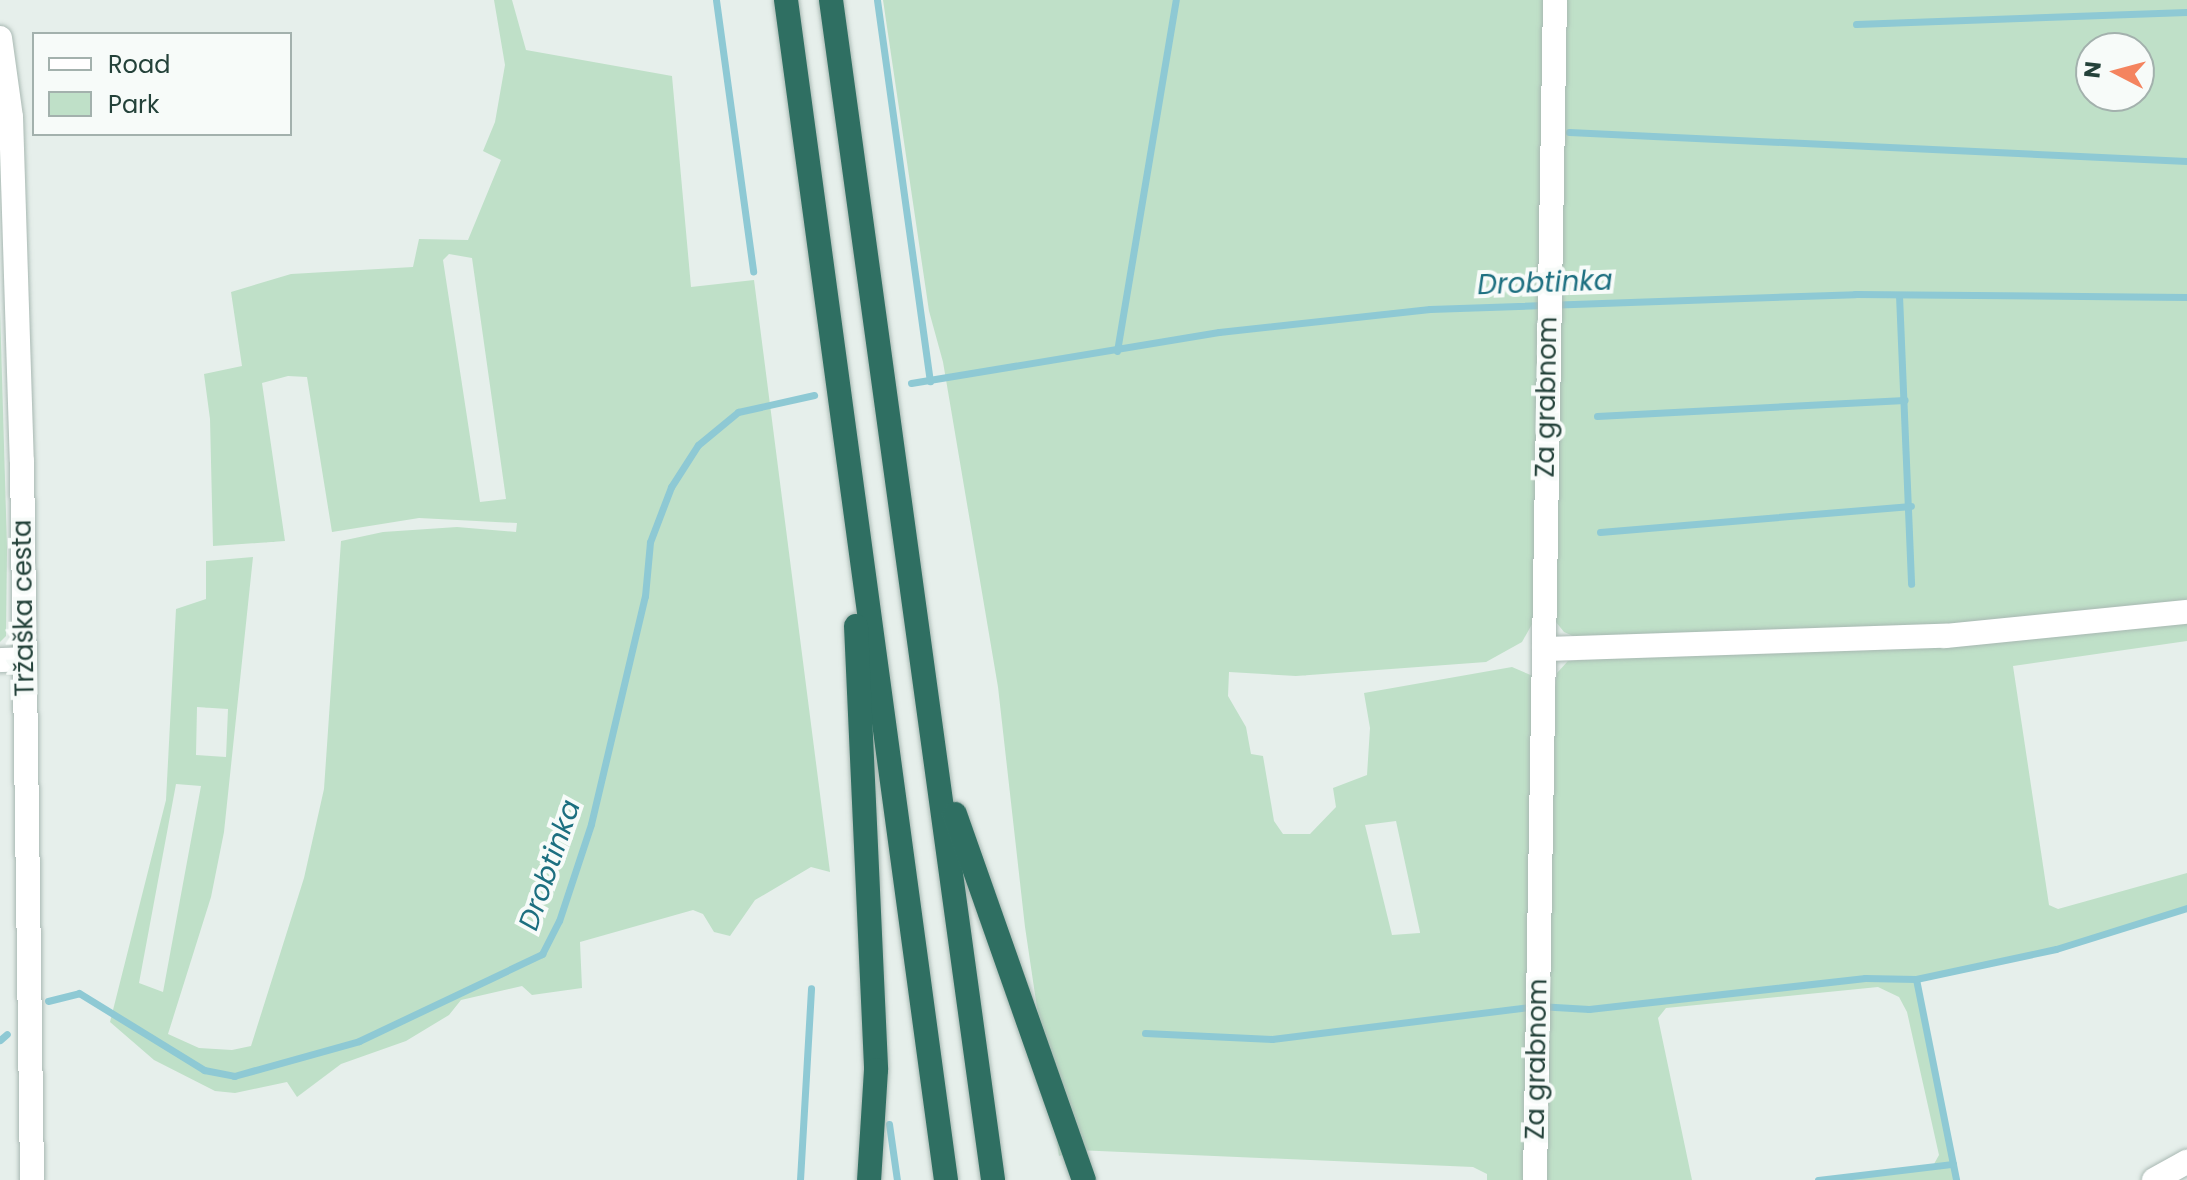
<!DOCTYPE html>
<html>
<head>
<meta charset="utf-8">
<style>
  body { margin:0 }
  #map { position:relative; width:2187px; height:1180px; overflow:hidden; background:#e6efeb; font-family:Poppins,sans-serif }
  div>[style] { position:absolute }
  .green>* { inset:0; background:#bfe0c8 }
  .stream>* { height:7px; margin:-3.5px; padding:0 3.5px; transform-origin:3.5px; border-radius:3.5px; background:#8ec9d4 }
  .roads { filter:drop-shadow(0 0 2px #a8b8b2) drop-shadow(0 0 2px #a8b8b2) }
  .minor>* { height:24px; margin:-12px; padding:0 12px; transform-origin:12px; border-radius:12px; background:#fff }
  .secondary>* { height:24px; margin:-12px; padding:0 12px; transform-origin:12px; border-radius:12px; background:#fff }
  .motorway>* { height:24px; margin:-12px; padding:0 12px; transform-origin:12px; border-radius:12px; background:#2f6f62 }
  span { translate:-50% -50%; white-space:nowrap; text-align:center; line-height:1.15; -webkit-text-stroke:8px #f7fbf9; paint-order:stroke }
  .street-label { font-size:26px; color:#24423a }
  .water-label { font-size:28px; color:#1c6f80; font-style:italic }
  .legend { position:absolute; left:32px; top:32px; width:260px; height:104px; box-sizing:border-box; background:#f7fbf9; border:2px solid #a3b1ad; margin:0; padding:10px 14px; list-style:none; font-size:24px; color:#24423a }
  .legend li { display:flex; align-items:center; gap:16px; height:40px }
  .legend b { width:40px; border:2px solid #a3b1ad }
  .north { position:absolute; left:2075px; top:32px; width:80px; height:80px; box-sizing:border-box; background:#f7fbf9; border:2px solid #a3b1ad; border-radius:50%; rotate:276deg; font-size:22px; font-weight:700; line-height:32px; text-align:center; color:#24423a }
  .north::after { content:''; display:block; margin:auto; width:28px; height:36px; background:#f4845f; clip-path:polygon(50% 0,100% 100%,50% 72%,0 100%) }
</style>
</head>
<body>
<div id="map">
  <div class="green">
    <i style="clip-path:polygon(evenodd,494px 0,512px 0,526px 50px,672px 76px,691px 287px,754px 280px,830px 872px,811px 867px,755px 900px,730px 936px,714px 932px,703px 914px,693px 910px,580px 942px,582px 988px,532px 995px,522px 986px,461px 1000px,449px 1015px,406px 1041px,341px 1064px,297px 1097px,287px 1082px,235px 1093px,215px 1091px,154px 1060px,110px 1022px,166px 800px,176px 609px,206px 599px,206px 561px,253px 557px,224px 832px,211px 897px,168px 1034px,199px 1048px,232px 1050px,251px 1046px,304px 878px,324px 789px,341px 541px,383px 532px,457px 527px,516px 532px,517px 523px,419px 518px,332px 532px,307px 377px,288px 376px,262px 383px,285px 541px,213px 546px,210px 419px,204px 374px,242px 366px,231px 292px,291px 274px,413px 267px,419px 239px,468px 240px,501px 160px,483px 151px,495px 122px,505px 65px,494px 0,449px 254px,472px 258px,506px 499px,480px 502px,443px 260px,449px 254px,494px 0,197px 707px,228px 709px,226px 757px,196px 755px,197px 707px,494px 0,176px 784px,201px 786px,163px 992px,139px 983px,176px 784px)"></i>
    <i style="clip-path:polygon(evenodd,883px 0,1546px 0,1536px 617px,1522px 642px,1486px 662px,1296px 676px,1229px 672px,1228px 696px,1246px 727px,1251px 754px,1263px 756px,1274px 821px,1283px 834px,1310px 834px,1336px 807px,1333px 788px,1367px 775px,1370px 728px,1364px 693px,1512px 667px,1533px 676px,1524px 1180px,1487px 1180px,1487px 1174px,1473px 1167px,1076px 1150px,1059px 1156px,1025px 927px,998px 687px,943px 362px,929px 311px,883px 0,1396px 821px,1420px 932px,1420px 933px,1392px 935px,1365px 825px,1396px 821px)"></i>
    <i style="clip-path:polygon(evenodd,1567px 0,2187px 0,2187px 604px,1926px 631px,1582px 640px,1564px 632px,1552px 617px,1567px 0,2091px 48px,2139px 48px,2139px 96px,2091px 96px,2091px 48px)"></i>
    <i style="clip-path:polygon(0 309px,7px 548px,6px 636px,0 642px)"></i>
    <i style="clip-path:polygon(2187px 620px,2187px 641px,2013px 666px,2049px 905px,2058px 909px,2187px 873px,2187px 908px,2021px 958px,1918px 982px,1958px 1180px,1827px 1180px,1934px 1164px,1939px 1155px,1907px 1012px,1899px 997px,1878px 987px,1666px 1008px,1658px 1018px,1692px 1180px,1541px 1180px,1553px 702px,1557px 673px,1568px 661px)"></i>
  </div>
  <div class="stream">
    <i style="left:716px;top:0;width:274px;rotate:82.2deg"></i>
    <i style="left:877px;top:0;width:385px;rotate:82.1deg"></i>
    <i style="left:1856px;top:24px;width:331px;rotate:-2.1deg"></i>
    <i style="left:1569px;top:132px;width:619px;rotate:2.69deg"></i>
    <i style="left:1899px;top:295px;width:289px;rotate:87.6deg"></i>
    <i style="left:1117px;top:351px;width:356px;rotate:-80.5deg"></i>
    <i style="left:911px;top:383px;width:312px;rotate:-9.4deg"></i>
    <i style="left:1219px;top:332px;width:212px;rotate:-6.2deg"></i>
    <i style="left:1430px;top:309px;width:425px;rotate:-2deg"></i>
    <i style="left:1855px;top:294px;width:332px;rotate:0.5deg"></i>
    <i style="left:1597px;top:416px;width:308px;rotate:-3deg"></i>
    <i style="left:1600px;top:532px;width:312px;rotate:-4.8deg"></i>
    <i style="left:1916px;top:979px;width:205px;rotate:78.7deg"></i>
    <i style="left:48px;top:1001px;width:32px;rotate:-14deg"></i>
    <i style="left:79px;top:993px;width:147px;rotate:31.6deg"></i>
    <i style="left:204px;top:1070px;width:31px;rotate:11deg"></i>
    <i style="left:234px;top:1076px;width:130px;rotate:-15.6deg"></i>
    <i style="left:359px;top:1041px;width:203px;rotate:-25.4deg"></i>
    <i style="left:542px;top:954px;width:37px;rotate:-63deg"></i>
    <i style="left:559px;top:921px;width:102px;rotate:-71.7deg"></i>
    <i style="left:591px;top:824px;width:234px;rotate:-76.7deg"></i>
    <i style="left:645px;top:596px;width:54px;rotate:-84.7deg"></i>
    <i style="left:650px;top:542px;width:59px;rotate:-69.1deg"></i>
    <i style="left:671px;top:487px;width:50px;rotate:-57.3deg"></i>
    <i style="left:698px;top:445px;width:52px;rotate:-39.5deg"></i>
    <i style="left:738px;top:412px;width:78px;rotate:-12.6deg"></i>
    <i style="left:1145px;top:1033px;width:127px;rotate:2.7deg"></i>
    <i style="left:1272px;top:1039px;width:268px;rotate:-7.1deg"></i>
    <i style="left:1538px;top:1006px;width:51px;rotate:3.4deg"></i>
    <i style="left:1589px;top:1009px;width:278px;rotate:-6.4deg"></i>
    <i style="left:1865px;top:978px;width:51px;rotate:1.1deg"></i>
    <i style="left:1916px;top:979px;width:143px;rotate:-12.1deg"></i>
    <i style="left:2056px;top:949px;width:137px;rotate:-17.4deg"></i>
    <i style="left:0;top:1040px;width:9px;rotate:-41deg"></i>
    <i style="left:889px;top:1124px;width:57px;rotate:81.9deg"></i>
    <i style="left:800px;top:1180px;width:192px;rotate:-86.7deg"></i>
    <i style="left:1818px;top:1180px;width:136px;rotate:-6.8deg"></i>
  </div>
  <div class="roads">
    <div class="minor">
      <i style="left:1544px;top:649px;width:401px;rotate:-1.9deg"></i>
      <i style="left:1945px;top:636px;width:243px;rotate:-5.7deg"></i>
      <i style="left:0;top:660px;width:25px;rotate:-2deg"></i>
      <i style="left:1535px;top:1180px;width:1180px;rotate:-89.03deg"></i>
    </div>
    <div class="secondary">
      <i style="left:0;top:38px;width:80px;rotate:82.1deg"></i>
      <i style="left:11px;top:117px;width:344px;rotate:88.2deg"></i>
      <i style="left:22px;top:461px;width:719px;rotate:89.2deg"></i>
      <i style="left:2154px;top:1180px;width:38px;rotate:-29deg"></i>
    </div>
    <div class="motorway">
      <i style="left:786px;top:0;width:1191px;rotate:82.28deg"></i>
      <i style="left:831px;top:0;width:1191px;rotate:82.18deg"></i>
      <i style="left:856px;top:626px;width:444px;rotate:87.4deg"></i>
      <i style="left:876px;top:1070px;width:110px;rotate:93.6deg"></i>
      <i style="left:955px;top:814px;width:388px;rotate:70.6deg"></i>
    </div>
  </div>
  <div class="street-label">
    <span style="left:1547px;top:397px;rotate:-89deg">Za grabnom</span>
    <span style="left:24px;top:608px;rotate:-91deg">Tržaška cesta</span>
    <span style="left:1537px;top:1059px;rotate:-89deg">Za grabnom</span>
  </div>
  <div class="water-label">
    <span style="left:1545px;top:283px;rotate:-2deg">Drobtinka</span>
    <span style="left:550px;top:865px;rotate:-71deg">Drobtinka</span>
  </div>
  <ul class="legend">
  <li><b style="height:10px;background:#fff"></b>Road</li>
  <li><b style="height:22px;background:#bfe0c8"></b>Park</li>
  </ul>
  <div class="north">N</div>
</div>
</body>
</html>
